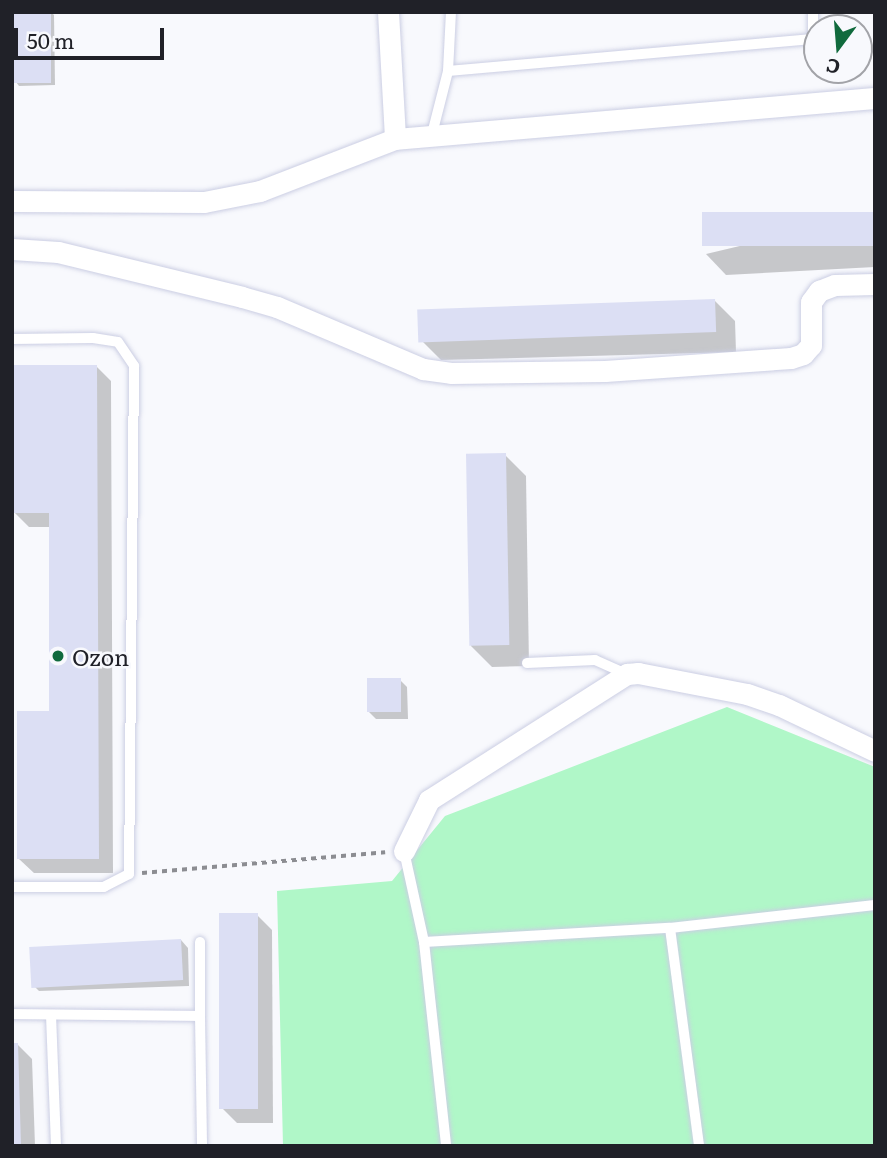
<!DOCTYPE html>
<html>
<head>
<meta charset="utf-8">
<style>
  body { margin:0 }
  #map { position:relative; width:887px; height:1158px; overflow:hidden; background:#f8f9fd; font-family:Literata,serif }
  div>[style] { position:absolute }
  .green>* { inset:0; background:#b0f7c8 }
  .shadow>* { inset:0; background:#0003 }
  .building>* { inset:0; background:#dcdff4; transform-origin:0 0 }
  .path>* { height:3.5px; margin-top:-1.75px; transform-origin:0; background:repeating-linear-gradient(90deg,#8c8d92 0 5px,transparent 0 10px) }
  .roads { filter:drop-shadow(0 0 2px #cbcee3) drop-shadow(0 0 2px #cbcee3) }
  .lane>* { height:10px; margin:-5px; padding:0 5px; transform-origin:5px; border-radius:5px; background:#fff }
  .street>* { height:21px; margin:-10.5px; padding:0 10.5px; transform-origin:10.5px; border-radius:10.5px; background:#fff }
  .dots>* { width:19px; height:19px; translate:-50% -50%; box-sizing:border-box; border:4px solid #f8f9fd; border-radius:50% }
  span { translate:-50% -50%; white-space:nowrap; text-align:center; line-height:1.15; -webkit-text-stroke:5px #f8f9fd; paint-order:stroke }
  .poi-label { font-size:23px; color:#202128 }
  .left { translate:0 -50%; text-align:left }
  .frame { position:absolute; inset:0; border:14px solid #202128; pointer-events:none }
  .north { position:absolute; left:803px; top:14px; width:70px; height:70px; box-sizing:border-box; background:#f8f9fd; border:2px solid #a2a3a8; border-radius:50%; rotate:196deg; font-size:19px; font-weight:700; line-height:28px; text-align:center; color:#202128 }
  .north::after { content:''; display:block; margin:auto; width:24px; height:32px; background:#106a3d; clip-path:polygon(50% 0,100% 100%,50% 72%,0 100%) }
  .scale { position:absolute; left:14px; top:28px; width:150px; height:32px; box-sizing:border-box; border:4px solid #202128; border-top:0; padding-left:9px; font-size:21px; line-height:24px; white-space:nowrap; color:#202128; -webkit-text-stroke:5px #f8f9fd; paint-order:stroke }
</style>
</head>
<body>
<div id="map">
  <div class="green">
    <i style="clip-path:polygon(727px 707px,875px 767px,875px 1146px,283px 1146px,277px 891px,392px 881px,445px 816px)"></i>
  </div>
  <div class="shadow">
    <i style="clip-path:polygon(51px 12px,54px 15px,55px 85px,19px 86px,16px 82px)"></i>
    <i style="clip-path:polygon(875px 214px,875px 267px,726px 275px,706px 254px)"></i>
    <i style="clip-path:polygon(714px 300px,735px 321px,736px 352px,441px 360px,420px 339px)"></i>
    <i style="clip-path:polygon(96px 366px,111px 381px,113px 873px,34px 873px,19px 859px,51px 712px,50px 527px,29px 527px,14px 512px)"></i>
    <i style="clip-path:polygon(505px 455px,526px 476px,529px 666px,492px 667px,471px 646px)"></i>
    <i style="clip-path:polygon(400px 680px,407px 687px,408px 719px,376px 719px,369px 712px)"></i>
    <i style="clip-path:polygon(257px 915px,272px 930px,273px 1123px,237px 1123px,222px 1108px)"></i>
    <i style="clip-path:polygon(181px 940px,188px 948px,189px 986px,39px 991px,32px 984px)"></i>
    <i style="clip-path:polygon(17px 1044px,32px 1059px,35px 1146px,12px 1146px)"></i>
  </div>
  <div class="building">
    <i style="left:13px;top:12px;width:38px;height:71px"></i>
    <i style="left:875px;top:212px;width:34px;height:173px;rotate:90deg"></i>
    <i style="left:715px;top:299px;width:33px;height:298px;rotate:88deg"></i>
    <i style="clip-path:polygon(12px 365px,97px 365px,99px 859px,17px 859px,17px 711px,49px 711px,49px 513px,13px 513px)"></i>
    <i style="left:506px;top:453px;width:192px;height:40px;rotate:89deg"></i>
    <i style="left:367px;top:678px;width:34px;height:34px"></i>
    <i style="left:258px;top:913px;width:196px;height:39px;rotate:90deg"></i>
    <i style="left:181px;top:939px;width:41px;height:152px;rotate:87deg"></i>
    <i style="clip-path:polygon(12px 1043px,18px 1043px,21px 1146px,12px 1146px)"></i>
  </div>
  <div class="path">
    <i style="left:142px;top:873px;width:244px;rotate:-4.9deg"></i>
  </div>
  <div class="roads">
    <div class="lane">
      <i style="left:448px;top:71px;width:366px;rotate:-5deg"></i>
      <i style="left:813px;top:39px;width:27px;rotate:-90deg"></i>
      <i style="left:432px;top:134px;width:65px;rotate:-75.7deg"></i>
      <i style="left:448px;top:71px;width:59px;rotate:-87.1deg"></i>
      <i style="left:12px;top:339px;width:81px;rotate:-0.7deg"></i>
      <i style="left:93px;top:338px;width:25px;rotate:9deg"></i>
      <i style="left:118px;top:342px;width:29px;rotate:56deg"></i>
      <i style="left:134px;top:366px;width:508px;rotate:90.56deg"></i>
      <i style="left:129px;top:874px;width:28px;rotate:153deg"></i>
      <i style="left:104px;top:887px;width:92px;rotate:180deg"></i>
      <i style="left:527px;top:663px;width:68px;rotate:-2.5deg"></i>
      <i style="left:595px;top:660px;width:35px;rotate:24deg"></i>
      <i style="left:404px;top:851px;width:93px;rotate:77.6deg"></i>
      <i style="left:424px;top:942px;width:205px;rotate:83.8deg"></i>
      <i style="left:670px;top:928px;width:220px;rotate:82.4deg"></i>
      <i style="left:200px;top:942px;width:74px;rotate:90deg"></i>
      <i style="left:424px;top:942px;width:246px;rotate:-3.3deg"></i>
      <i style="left:670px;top:928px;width:206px;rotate:-6.4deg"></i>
      <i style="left:12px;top:1014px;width:188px;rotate:0.6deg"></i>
      <i style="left:200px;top:1016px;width:130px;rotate:89.1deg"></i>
      <i style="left:51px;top:1015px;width:131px;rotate:87.8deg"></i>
    </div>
    <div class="street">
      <i style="left:388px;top:12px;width:127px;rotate:86.8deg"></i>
      <i style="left:12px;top:201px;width:192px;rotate:0.3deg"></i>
      <i style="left:204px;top:202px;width:57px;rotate:-11.1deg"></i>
      <i style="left:260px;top:191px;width:145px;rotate:-21.1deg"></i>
      <i style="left:395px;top:139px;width:482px;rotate:-4.9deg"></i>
      <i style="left:12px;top:249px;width:46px;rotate:3.7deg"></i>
      <i style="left:58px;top:252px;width:189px;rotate:13.7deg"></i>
      <i style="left:242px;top:297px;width:36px;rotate:16deg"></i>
      <i style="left:277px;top:307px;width:159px;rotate:23deg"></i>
      <i style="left:423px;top:369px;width:28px;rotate:8deg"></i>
      <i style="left:451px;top:373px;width:154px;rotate:-0.7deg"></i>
      <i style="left:605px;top:371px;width:186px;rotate:-4deg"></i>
      <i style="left:791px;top:358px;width:13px;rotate:-18deg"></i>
      <i style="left:803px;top:354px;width:12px;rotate:-48deg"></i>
      <i style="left:811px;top:345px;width:43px;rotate:-90deg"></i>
      <i style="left:811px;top:302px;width:14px;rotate:-54deg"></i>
      <i style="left:819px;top:291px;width:17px;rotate:-21deg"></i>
      <i style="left:835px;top:285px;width:40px;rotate:-1.4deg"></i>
      <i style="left:404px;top:851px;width:57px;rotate:-63.9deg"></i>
      <i style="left:429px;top:800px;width:235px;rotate:-32.5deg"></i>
      <i style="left:627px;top:674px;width:11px;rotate:-5deg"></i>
      <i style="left:638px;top:673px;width:111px;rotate:10.9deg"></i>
      <i style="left:747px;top:694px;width:34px;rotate:19deg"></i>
      <i style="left:779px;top:705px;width:106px;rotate:25.6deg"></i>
    </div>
  </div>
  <div class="dots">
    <i style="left:58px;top:656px;background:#106a3d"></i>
  </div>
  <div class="poi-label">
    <span class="left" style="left:72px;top:656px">Ozon</span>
  </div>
  <div class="frame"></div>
  <div class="north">С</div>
  <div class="scale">50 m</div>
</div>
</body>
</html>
